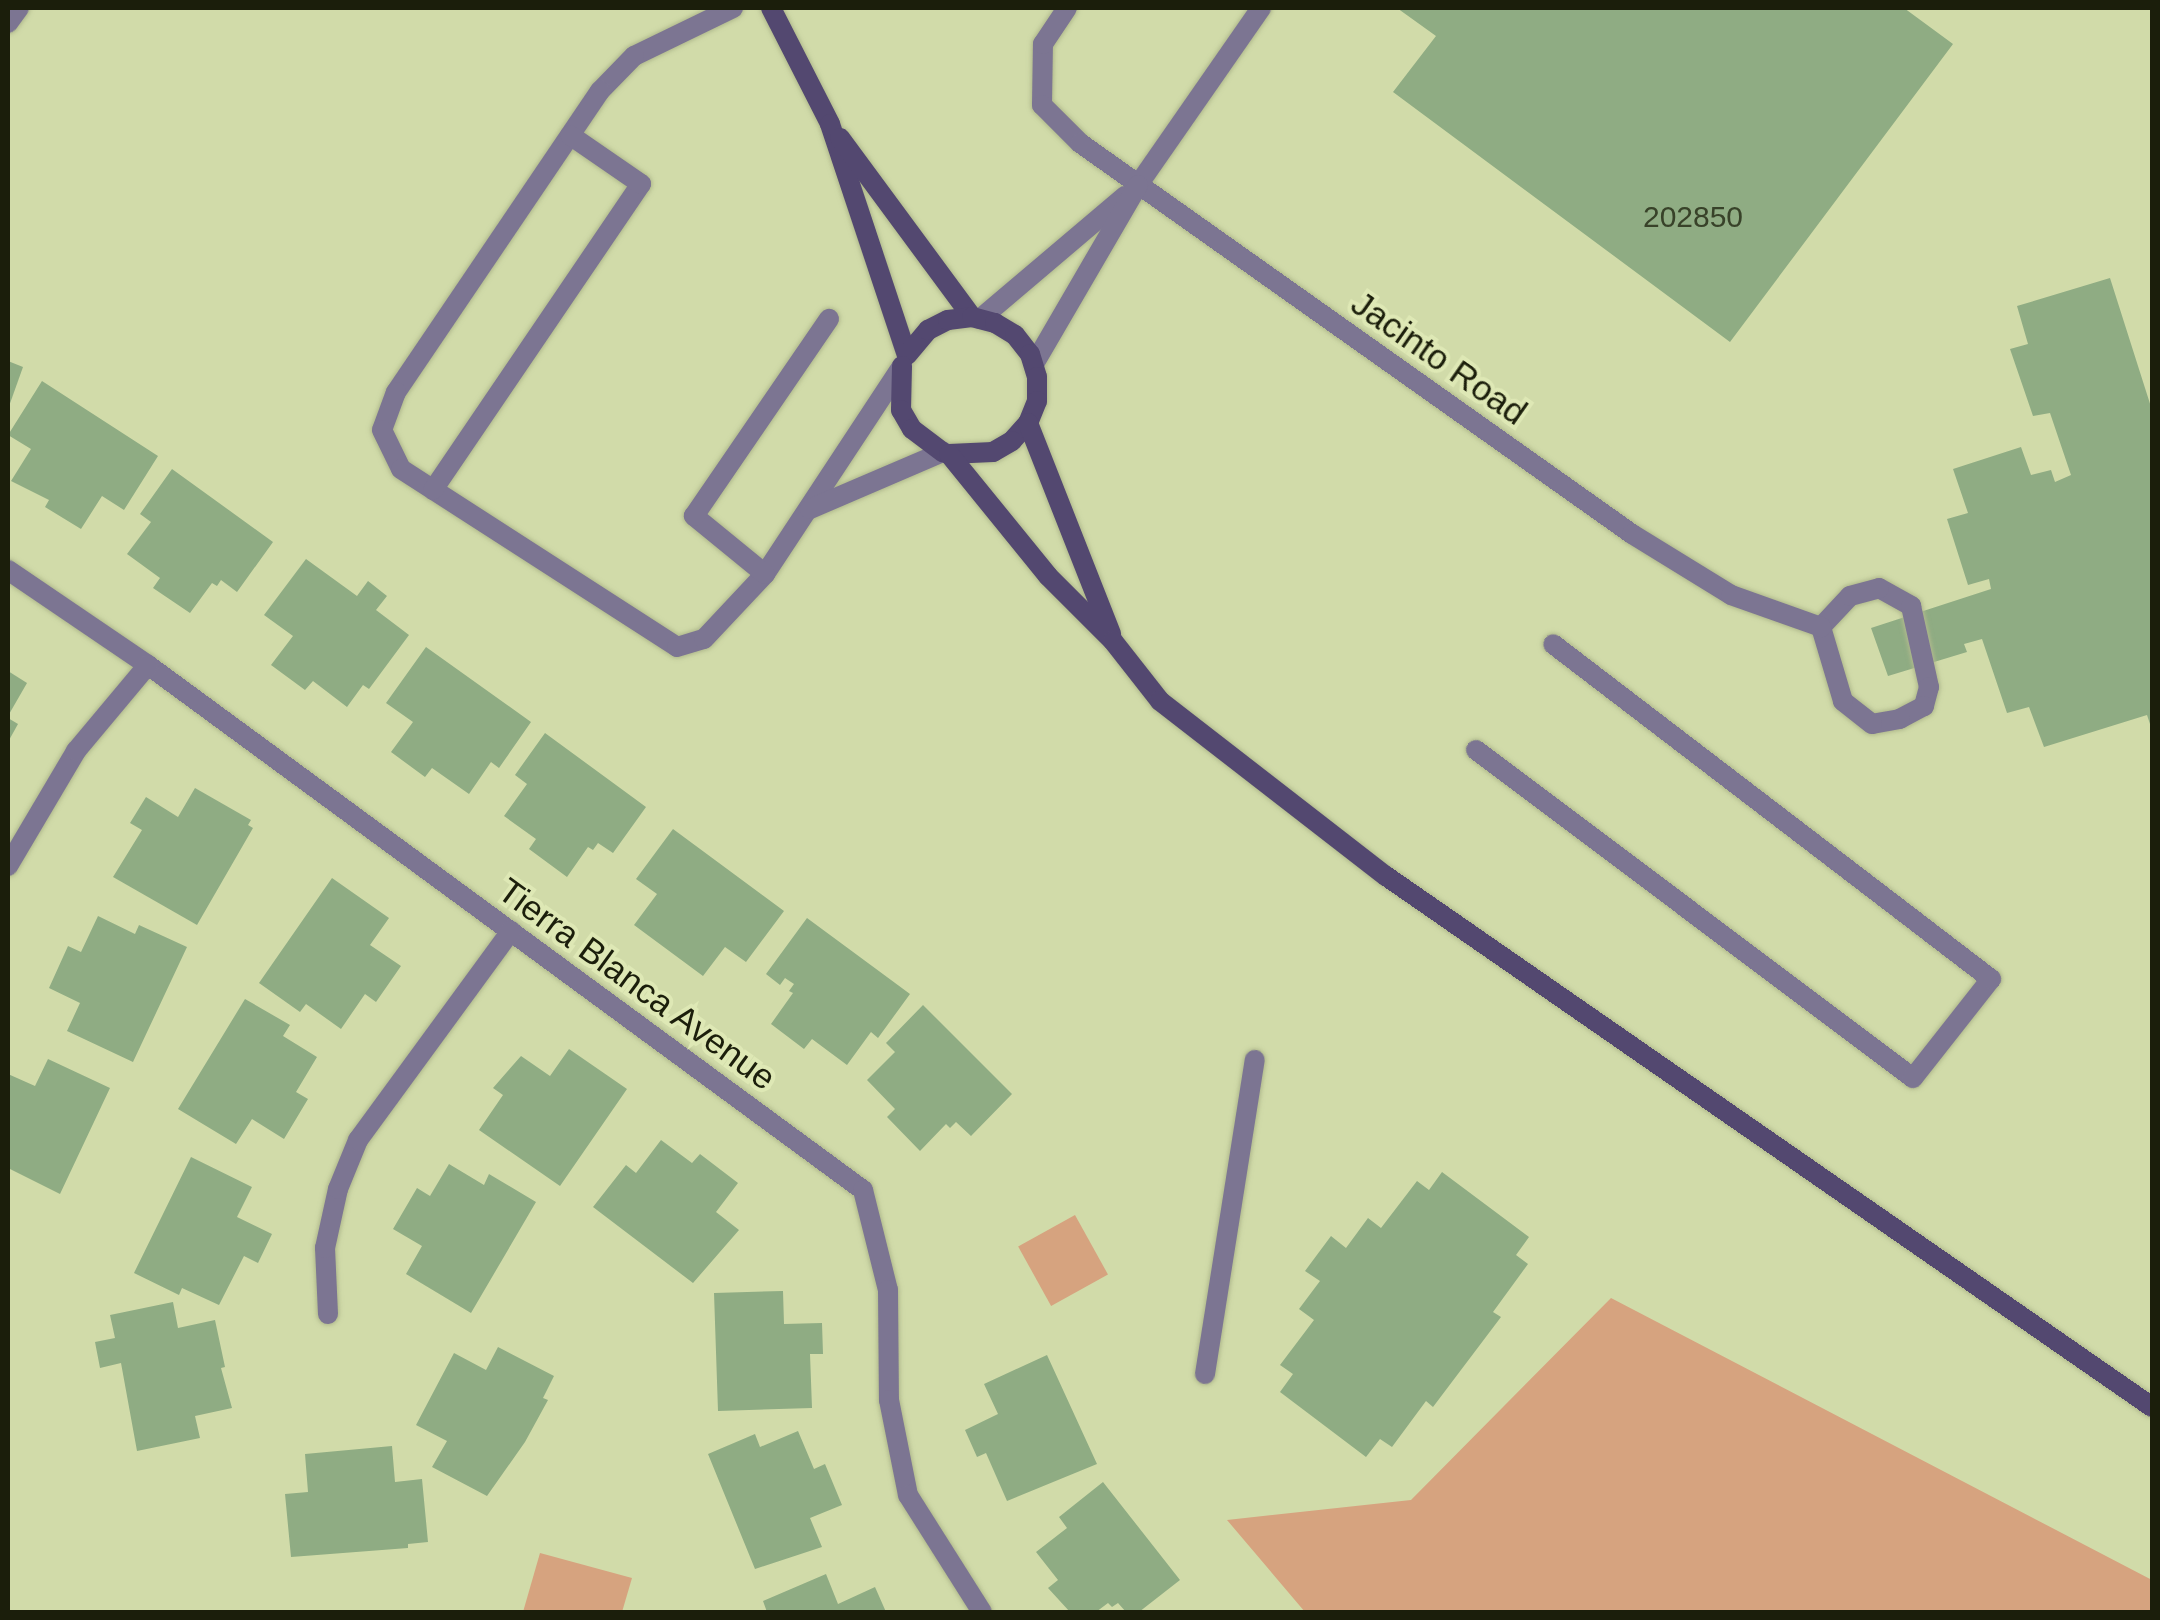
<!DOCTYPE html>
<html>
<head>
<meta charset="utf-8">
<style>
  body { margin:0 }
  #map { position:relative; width:2160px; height:1620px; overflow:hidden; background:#d1dba9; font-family:Helvetica,sans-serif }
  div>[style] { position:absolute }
  .green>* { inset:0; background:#d6a37f; transform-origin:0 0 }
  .building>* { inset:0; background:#8fac83 }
  .roads { filter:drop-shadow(0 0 2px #b0b98d) drop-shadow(0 0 2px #b0b98d) }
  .lane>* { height:20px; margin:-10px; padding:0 10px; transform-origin:10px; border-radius:10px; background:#7c7592 }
  .street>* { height:20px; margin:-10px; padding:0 10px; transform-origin:10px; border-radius:10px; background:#7c7592 }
  .secondary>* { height:20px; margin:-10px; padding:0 10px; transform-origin:10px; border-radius:10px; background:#534870 }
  span { translate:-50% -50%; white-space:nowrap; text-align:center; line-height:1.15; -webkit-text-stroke:8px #dee8b5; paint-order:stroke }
  .number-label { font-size:30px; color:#384229 }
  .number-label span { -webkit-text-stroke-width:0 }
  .street-label { font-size:35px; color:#1b1e0b }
  .frame { position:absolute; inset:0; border:10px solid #1b1e0b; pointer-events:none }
</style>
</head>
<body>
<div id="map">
  <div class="green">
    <i style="left:1075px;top:1215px;width:68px;height:65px;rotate:61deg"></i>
    <i style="clip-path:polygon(1611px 1298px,2152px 1580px,2152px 1612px,1305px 1612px,1227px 1520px,1411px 1500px)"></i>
    <i style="clip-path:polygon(540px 1553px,632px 1578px,622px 1612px,523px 1612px)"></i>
  </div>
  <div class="building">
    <i style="clip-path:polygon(1397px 8px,1904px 8px,1953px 44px,1730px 342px,1393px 92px,1436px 36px)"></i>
    <i style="clip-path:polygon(2110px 278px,2152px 410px,2152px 730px,2147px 715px,2044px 747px,2029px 707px,2007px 713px,1982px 639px,1964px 644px,1967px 652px,1888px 676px,1871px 628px,1991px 589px,1989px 579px,1968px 585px,1947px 519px,1968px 513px,1953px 469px,2021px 447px,2031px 475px,2051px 470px,2055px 482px,2071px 475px,2050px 413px,2033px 416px,2010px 349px,2028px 344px,2017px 306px)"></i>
    <i style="clip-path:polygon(8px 361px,23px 367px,8px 409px)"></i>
    <i style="clip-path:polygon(42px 381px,158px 456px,124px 510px,102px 496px,81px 529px,45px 507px,49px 500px,11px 481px,31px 449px,8px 435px)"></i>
    <i style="clip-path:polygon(172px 469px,273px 542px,237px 592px,221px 580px,217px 586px,212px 583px,190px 613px,153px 588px,160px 578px,127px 554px,151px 522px,140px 514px)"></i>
    <i style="clip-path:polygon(306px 559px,357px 596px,368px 581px,387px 596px,376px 610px,409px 635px,369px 689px,363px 685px,347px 707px,313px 681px,305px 690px,271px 665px,293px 636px,264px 615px)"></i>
    <i style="clip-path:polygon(426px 647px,531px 722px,499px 768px,491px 762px,469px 794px,432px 768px,425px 777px,391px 752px,413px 722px,386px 703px)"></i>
    <i style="clip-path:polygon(8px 671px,27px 683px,8px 716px)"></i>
    <i style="clip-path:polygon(8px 718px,18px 724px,8px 742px)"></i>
    <i style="clip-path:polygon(545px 733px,646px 807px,613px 853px,598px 843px,593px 850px,588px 847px,567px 877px,529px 849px,536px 839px,504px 816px,527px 784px,515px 775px)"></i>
    <i style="clip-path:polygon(195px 788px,251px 820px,248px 825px,253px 828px,197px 925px,113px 877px,142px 830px,130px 823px,146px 797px,178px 817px)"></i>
    <i style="clip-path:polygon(673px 829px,784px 911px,746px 962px,725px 947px,703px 976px,634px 925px,657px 894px,636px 879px)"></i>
    <i style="clip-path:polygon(332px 878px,389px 918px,370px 945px,401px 966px,376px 1002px,365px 994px,341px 1029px,306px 1004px,300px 1012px,259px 983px)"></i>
    <i style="clip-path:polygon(98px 916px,135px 934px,139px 925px,187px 947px,133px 1062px,67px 1031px,80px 1003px,49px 988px,68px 946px,81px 952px)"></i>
    <i style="clip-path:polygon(807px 918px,910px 994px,878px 1038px,871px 1032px,847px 1065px,812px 1039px,804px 1049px,771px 1024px,793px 993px,789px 991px,794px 984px,785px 978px,780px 985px,766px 974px)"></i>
    <i style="clip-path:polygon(245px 999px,290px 1025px,283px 1036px,317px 1057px,296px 1092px,308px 1099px,284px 1139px,252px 1119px,236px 1144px,178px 1109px)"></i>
    <i style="clip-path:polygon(923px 1005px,1012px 1094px,971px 1136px,956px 1122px,950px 1128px,946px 1124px,920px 1151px,887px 1117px,895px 1109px,867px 1080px,895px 1052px,886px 1043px)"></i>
    <i style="clip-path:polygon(569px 1049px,627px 1089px,560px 1186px,479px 1130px,503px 1095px,493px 1088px,521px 1056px,550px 1076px)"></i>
    <i style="clip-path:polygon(48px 1059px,110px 1088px,60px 1194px,8px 1168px,8px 1074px,35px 1086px)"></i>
    <i style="clip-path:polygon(661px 1140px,692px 1163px,700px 1154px,738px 1183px,716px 1212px,739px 1230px,693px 1283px,593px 1207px,626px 1165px,636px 1173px)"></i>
    <i style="clip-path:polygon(191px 1157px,252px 1187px,237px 1217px,272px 1234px,258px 1263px,244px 1256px,219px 1305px,182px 1288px,179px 1295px,134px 1273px)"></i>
    <i style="clip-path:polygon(449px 1164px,484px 1185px,489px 1174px,536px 1202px,471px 1313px,406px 1274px,422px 1246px,393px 1229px,417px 1188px,430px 1196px)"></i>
    <i style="clip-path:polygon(1442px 1172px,1529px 1237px,1516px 1255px,1528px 1264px,1493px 1312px,1501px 1317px,1433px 1407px,1426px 1401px,1392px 1447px,1380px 1439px,1366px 1457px,1280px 1392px,1293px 1374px,1280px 1365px,1314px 1320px,1299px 1309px,1320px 1281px,1305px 1271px,1331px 1236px,1346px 1248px,1368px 1218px,1381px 1228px,1417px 1181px,1429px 1190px)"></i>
    <i style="clip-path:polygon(783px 1291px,784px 1324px,822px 1323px,823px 1354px,810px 1354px,812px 1408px,718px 1411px,714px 1293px)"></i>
    <i style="clip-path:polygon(173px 1302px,178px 1328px,215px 1320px,225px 1367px,221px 1368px,232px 1408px,195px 1416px,200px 1438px,137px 1451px,121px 1363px,100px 1368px,95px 1342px,115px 1338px,110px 1315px)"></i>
    <i style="clip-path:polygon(498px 1347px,554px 1376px,543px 1398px,548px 1400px,525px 1442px,487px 1496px,432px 1467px,447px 1441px,416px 1425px,454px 1353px,486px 1370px)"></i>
    <i style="clip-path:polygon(1047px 1355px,1097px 1464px,1007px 1501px,986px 1453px,977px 1457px,965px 1430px,998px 1414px,984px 1384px)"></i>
    <i style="clip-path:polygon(798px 1431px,814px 1469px,825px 1464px,842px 1505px,810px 1518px,822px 1547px,755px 1569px,708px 1454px,755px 1434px,760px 1447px)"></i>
    <i style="clip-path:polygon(392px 1446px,395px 1482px,422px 1479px,428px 1542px,408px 1544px,408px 1548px,291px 1557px,285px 1494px,308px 1492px,305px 1454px)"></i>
    <i style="clip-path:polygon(1103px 1482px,1180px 1580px,1139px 1612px,1126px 1612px,1118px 1603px,1112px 1607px,1108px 1603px,1096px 1612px,1070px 1612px,1048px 1588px,1058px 1580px,1036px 1552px,1067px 1528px,1059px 1517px)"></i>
    <i style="clip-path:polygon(826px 1574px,838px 1604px,875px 1587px,886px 1612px,767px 1612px,763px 1601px)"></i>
  </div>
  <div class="roads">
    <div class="lane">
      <i style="left:733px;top:8px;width:110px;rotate:154.1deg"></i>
      <i style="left:634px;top:56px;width:49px;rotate:134.2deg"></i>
      <i style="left:600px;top:91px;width:364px;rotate:124.1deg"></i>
      <i style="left:396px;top:392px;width:40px;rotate:110.2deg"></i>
      <i style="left:382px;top:430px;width:43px;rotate:64deg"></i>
      <i style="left:401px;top:469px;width:328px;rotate:32.8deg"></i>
      <i style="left:677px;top:647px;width:28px;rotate:-17deg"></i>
      <i style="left:704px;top:639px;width:89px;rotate:-46.8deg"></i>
      <i style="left:765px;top:574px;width:249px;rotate:-56.6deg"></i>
      <i style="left:8px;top:23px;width:19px;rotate:-54deg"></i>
      <i style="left:1042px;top:105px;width:61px;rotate:-89.1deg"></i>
      <i style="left:1043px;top:44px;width:43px;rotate:-56.3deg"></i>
      <i style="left:1138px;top:185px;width:216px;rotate:-55.2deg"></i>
      <i style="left:433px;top:490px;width:370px;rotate:-55.8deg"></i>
      <i style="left:641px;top:184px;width:86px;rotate:-145.4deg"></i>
      <i style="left:810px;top:509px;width:145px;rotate:-23.2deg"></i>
      <i style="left:765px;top:574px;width:92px;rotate:-140.8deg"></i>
      <i style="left:694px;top:516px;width:239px;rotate:-55.6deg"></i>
      <i style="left:1879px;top:588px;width:37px;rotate:29deg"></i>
      <i style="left:1911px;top:606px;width:83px;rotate:77.5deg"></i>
      <i style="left:1929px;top:687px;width:20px;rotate:105deg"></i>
      <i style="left:1924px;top:706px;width:27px;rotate:152deg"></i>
      <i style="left:1900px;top:719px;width:28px;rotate:170deg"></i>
      <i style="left:1872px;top:724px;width:37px;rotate:-142deg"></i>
      <i style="left:1843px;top:701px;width:77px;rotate:-106.6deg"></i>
      <i style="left:1821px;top:627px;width:42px;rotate:-46.9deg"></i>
      <i style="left:1850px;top:596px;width:30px;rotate:-15deg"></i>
      <i style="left:1476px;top:750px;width:546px;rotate:36.89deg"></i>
      <i style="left:1913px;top:1078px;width:126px;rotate:-51.8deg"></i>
      <i style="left:1991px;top:979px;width:551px;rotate:-142.59deg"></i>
      <i style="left:1205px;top:1374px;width:318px;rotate:-81deg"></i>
    </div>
    <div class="street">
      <i style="left:1042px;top:105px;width:54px;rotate:45deg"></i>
      <i style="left:1080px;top:143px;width:676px;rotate:35.31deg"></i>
      <i style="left:1632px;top:534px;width:116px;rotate:31.6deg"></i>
      <i style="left:1731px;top:595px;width:96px;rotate:19.6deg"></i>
      <i style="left:980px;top:319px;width:190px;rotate:-40.3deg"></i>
      <i style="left:1034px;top:364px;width:207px;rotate:-59.8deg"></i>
      <i style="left:8px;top:570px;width:169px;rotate:34.2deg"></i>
      <i style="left:148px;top:665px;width:887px;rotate:36.29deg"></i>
      <i style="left:863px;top:1190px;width:103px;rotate:76deg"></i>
      <i style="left:888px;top:1290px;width:110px;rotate:89.5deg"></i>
      <i style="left:889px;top:1400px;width:97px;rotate:78.7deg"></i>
      <i style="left:908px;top:1495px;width:138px;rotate:57.7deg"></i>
      <i style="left:8px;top:866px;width:134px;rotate:-59.4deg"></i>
      <i style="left:76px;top:751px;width:112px;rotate:-50.1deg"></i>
      <i style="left:328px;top:1314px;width:66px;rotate:-92.6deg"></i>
      <i style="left:325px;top:1248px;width:60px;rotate:-77.6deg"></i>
      <i style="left:338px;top:1189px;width:53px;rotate:-67.8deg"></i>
      <i style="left:358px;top:1140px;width:259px;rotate:-53.8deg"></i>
    </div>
    <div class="secondary">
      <i style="left:771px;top:8px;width:130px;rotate:63deg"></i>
      <i style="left:830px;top:124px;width:243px;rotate:71.6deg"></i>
      <i style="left:840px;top:138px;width:222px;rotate:53.6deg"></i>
      <i style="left:907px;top:355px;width:33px;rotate:-50deg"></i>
      <i style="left:928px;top:330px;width:22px;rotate:-27deg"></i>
      <i style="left:948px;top:320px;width:24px;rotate:-7deg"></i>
      <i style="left:972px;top:317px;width:24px;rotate:15deg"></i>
      <i style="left:995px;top:323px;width:23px;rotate:31deg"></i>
      <i style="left:1015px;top:335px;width:24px;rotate:52deg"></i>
      <i style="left:1030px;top:354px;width:24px;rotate:73deg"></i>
      <i style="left:1037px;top:377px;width:24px;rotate:90deg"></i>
      <i style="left:1037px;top:401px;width:24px;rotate:112deg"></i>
      <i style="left:1028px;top:423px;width:24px;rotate:132deg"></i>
      <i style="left:1012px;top:441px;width:22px;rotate:150deg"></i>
      <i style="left:993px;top:452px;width:44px;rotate:177.4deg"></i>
      <i style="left:902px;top:366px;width:44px;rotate:91.3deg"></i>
      <i style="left:901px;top:410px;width:22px;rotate:60deg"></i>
      <i style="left:912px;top:429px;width:39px;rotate:37deg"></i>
      <i style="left:1028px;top:423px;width:227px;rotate:68.5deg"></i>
      <i style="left:949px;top:454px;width:157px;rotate:50.9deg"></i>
      <i style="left:1048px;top:576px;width:92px;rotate:45deg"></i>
      <i style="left:1113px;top:641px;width:76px;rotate:51.9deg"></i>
      <i style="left:1160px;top:701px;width:286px;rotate:37.8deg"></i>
      <i style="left:1386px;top:876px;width:932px;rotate:34.73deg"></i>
    </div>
  </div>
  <div class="number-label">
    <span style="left:1693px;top:217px">202850</span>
  </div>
  <div class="street-label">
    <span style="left:1439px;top:358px;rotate:35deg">Jacinto Road</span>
    <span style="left:637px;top:984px;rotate:36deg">Tierra Blanca Avenue</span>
  </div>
  <div class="frame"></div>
</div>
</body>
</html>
